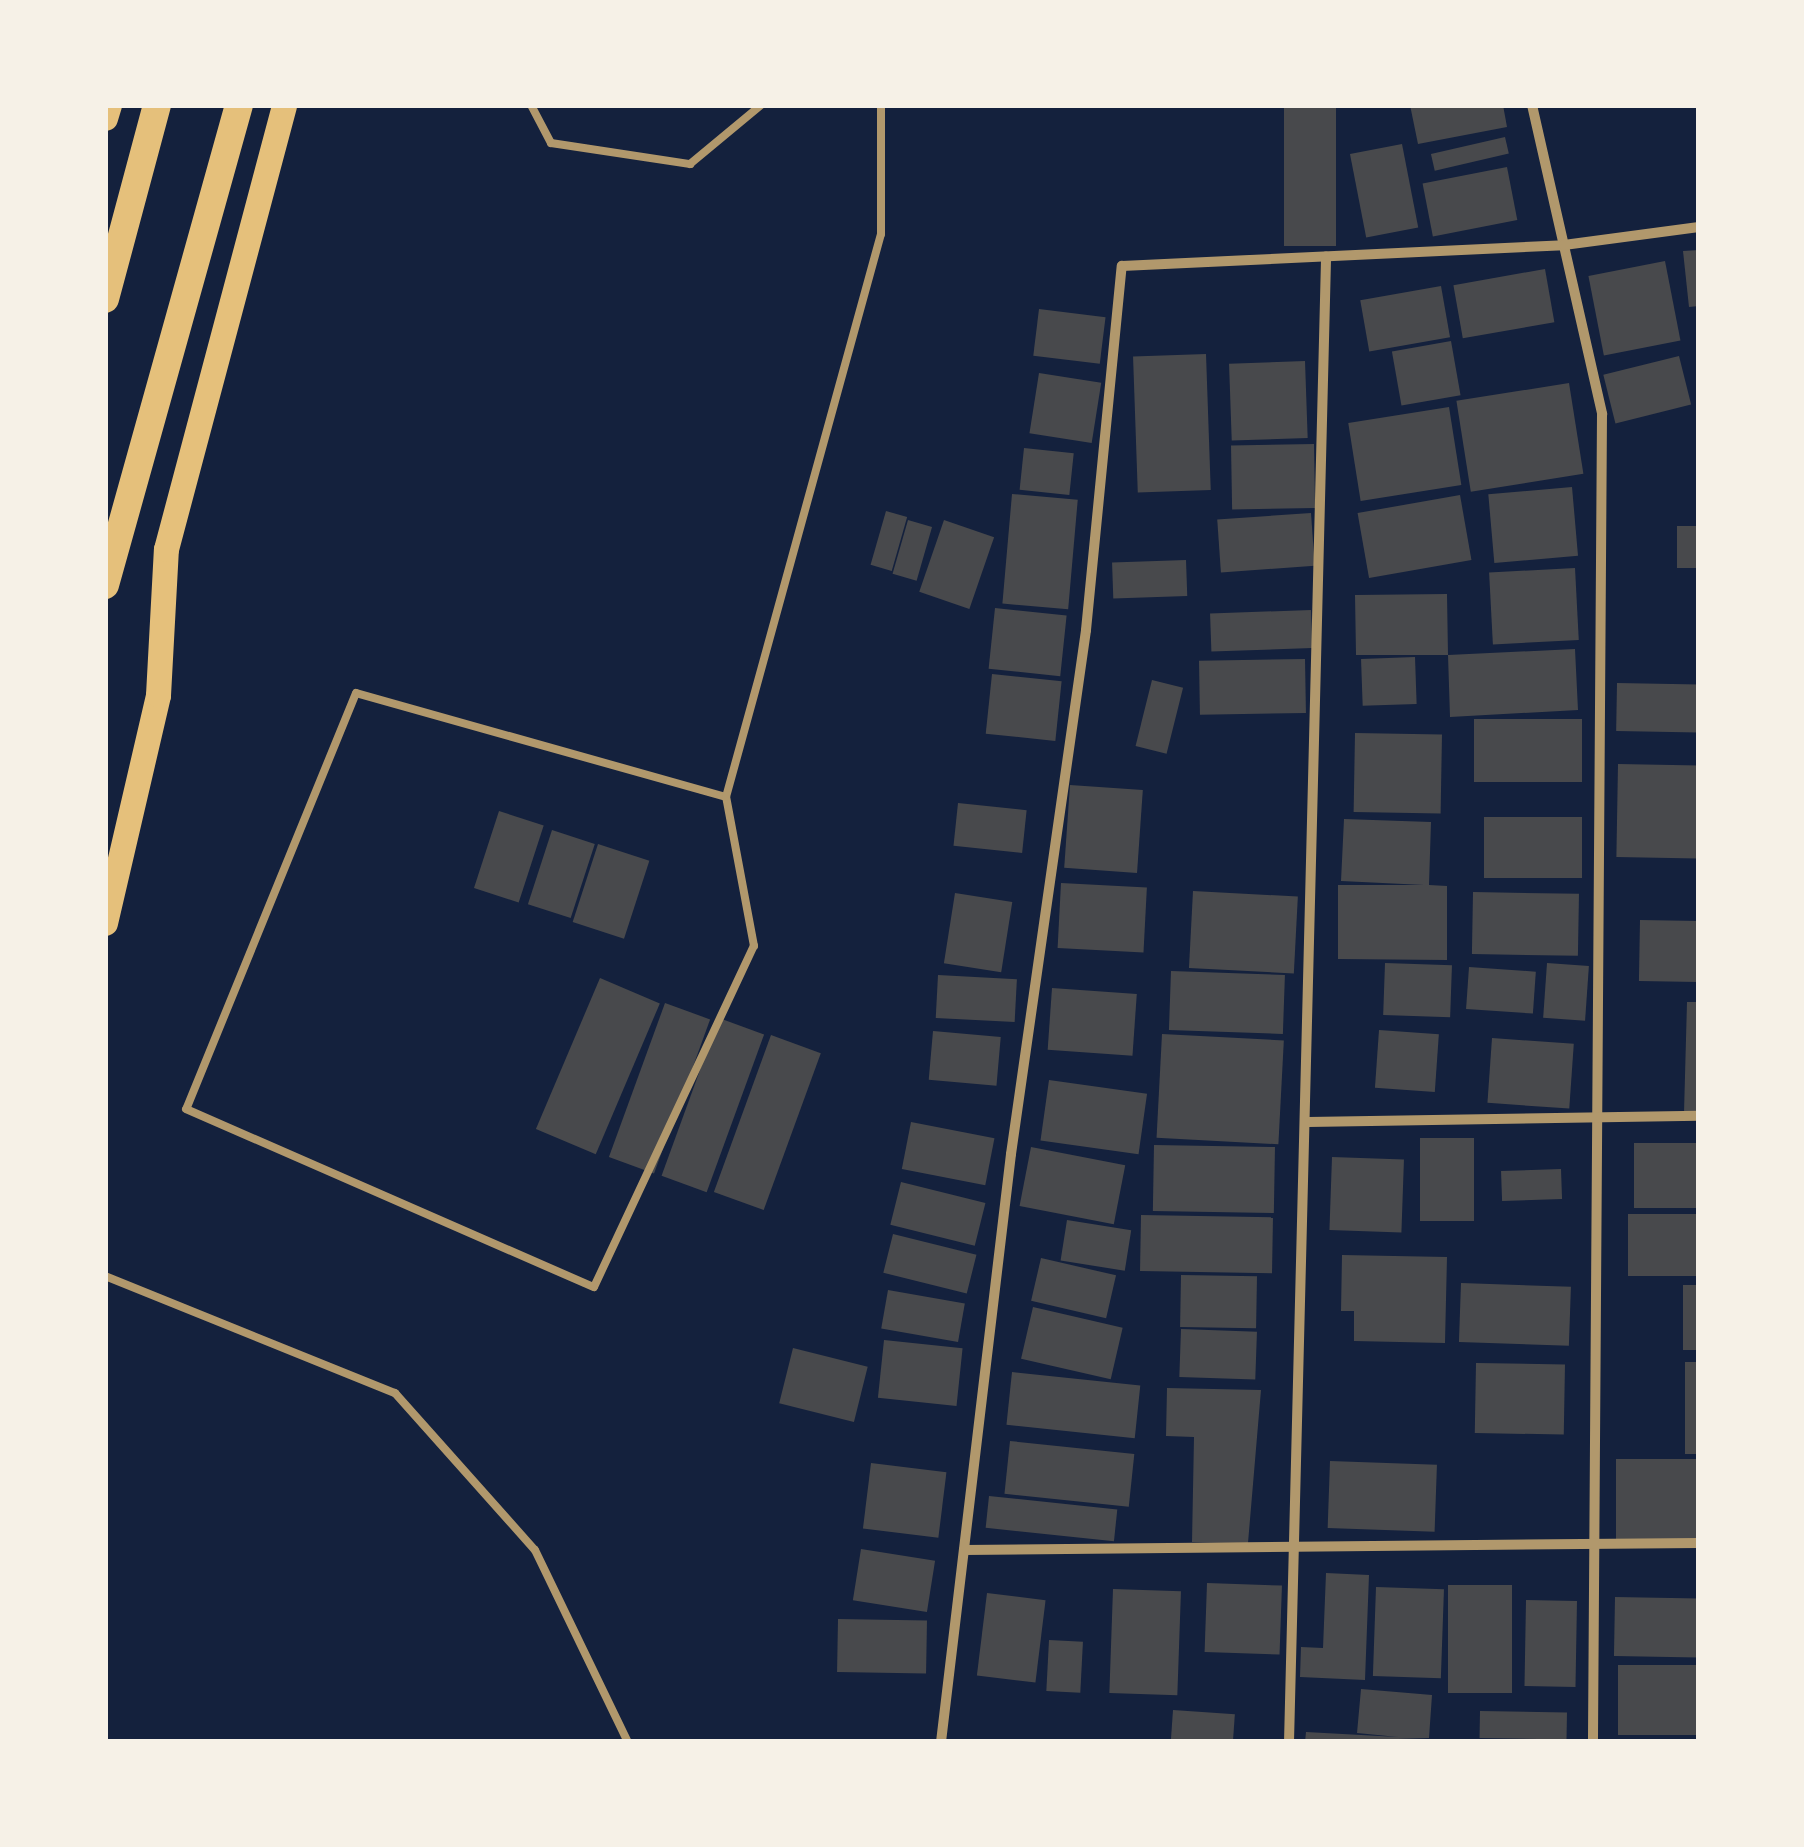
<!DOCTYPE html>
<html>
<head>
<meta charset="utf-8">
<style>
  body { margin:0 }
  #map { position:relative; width:1804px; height:1847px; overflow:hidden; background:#14213d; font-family:Raleway,sans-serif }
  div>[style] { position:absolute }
  .building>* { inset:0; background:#48494c; transform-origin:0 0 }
  .service>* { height:8px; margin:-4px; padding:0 4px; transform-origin:4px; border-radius:4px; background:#b1986c }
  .minor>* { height:10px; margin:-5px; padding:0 5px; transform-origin:5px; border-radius:5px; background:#b1986c }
  .primary>* { height:25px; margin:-12.5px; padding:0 12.5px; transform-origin:12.5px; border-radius:12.5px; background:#e5c07b }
  .trunk>* { height:28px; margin:-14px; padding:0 14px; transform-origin:14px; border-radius:14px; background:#e5c07b }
  span { translate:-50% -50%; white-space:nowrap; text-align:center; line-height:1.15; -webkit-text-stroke:10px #f6f1e7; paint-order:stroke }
  .frame { position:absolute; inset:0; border:108px solid #f6f1e7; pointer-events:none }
</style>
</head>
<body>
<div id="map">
  <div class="building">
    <i style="left:1284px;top:105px;width:52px;height:141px"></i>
    <i style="clip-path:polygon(1410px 105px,1503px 105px,1507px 127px,1418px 144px)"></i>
    <i style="left:1505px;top:137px;width:17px;height:76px;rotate:77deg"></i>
    <i style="left:1402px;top:144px;width:85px;height:53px;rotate:79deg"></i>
    <i style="left:1507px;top:167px;width:54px;height:86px;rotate:79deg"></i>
    <i style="clip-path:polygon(1699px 250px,1699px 306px,1689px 307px,1683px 251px)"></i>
    <i style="left:1665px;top:261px;width:81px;height:78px;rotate:79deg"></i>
    <i style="left:1545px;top:269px;width:54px;height:93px;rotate:80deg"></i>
    <i style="left:1441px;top:286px;width:52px;height:82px;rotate:80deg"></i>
    <i style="left:1039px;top:309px;width:67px;height:47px;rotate:7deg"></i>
    <i style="left:1451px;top:341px;width:55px;height:60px;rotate:80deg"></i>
    <i style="left:1206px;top:354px;width:136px;height:73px;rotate:88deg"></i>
    <i style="left:1679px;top:356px;width:50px;height:78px;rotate:76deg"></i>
    <i style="left:1305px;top:361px;width:77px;height:76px;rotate:88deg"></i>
    <i style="left:1039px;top:373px;width:63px;height:61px;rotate:9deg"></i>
    <i style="left:1569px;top:383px;width:92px;height:114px;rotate:81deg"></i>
    <i style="left:1449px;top:407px;width:79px;height:102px;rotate:81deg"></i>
    <i style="left:1314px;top:444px;width:64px;height:83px;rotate:89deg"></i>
    <i style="left:1024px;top:448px;width:50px;height:42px;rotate:6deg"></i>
    <i style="left:1572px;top:487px;width:69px;height:84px;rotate:85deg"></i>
    <i style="left:1012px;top:494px;width:66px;height:110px;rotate:5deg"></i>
    <i style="left:1460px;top:495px;width:66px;height:104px;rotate:80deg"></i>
    <i style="left:886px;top:511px;width:22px;height:56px;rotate:16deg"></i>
    <i style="left:1311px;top:513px;width:53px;height:94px;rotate:86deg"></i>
    <i style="left:908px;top:520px;width:25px;height:56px;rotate:16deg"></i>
    <i style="left:944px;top:520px;width:53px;height:76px;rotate:19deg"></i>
    <i style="left:1677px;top:526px;width:22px;height:42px"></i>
    <i style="left:1186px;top:560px;width:36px;height:74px;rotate:88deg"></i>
    <i style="left:1575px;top:568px;width:72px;height:86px;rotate:87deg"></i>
    <i style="clip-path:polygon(1447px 594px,1448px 655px,1575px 649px,1578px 710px,1450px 717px,1448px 655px,1356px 655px,1355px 595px)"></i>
    <i style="left:995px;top:608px;width:72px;height:61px;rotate:6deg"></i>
    <i style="left:1311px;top:610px;width:38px;height:101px;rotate:88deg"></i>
    <i style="left:1415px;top:657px;width:47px;height:54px;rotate:88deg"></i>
    <i style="left:1305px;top:659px;width:54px;height:106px;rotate:89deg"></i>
    <i style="left:992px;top:674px;width:70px;height:60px;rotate:6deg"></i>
    <i style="left:1152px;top:680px;width:32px;height:68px;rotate:14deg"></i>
    <i style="left:1617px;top:683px;width:82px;height:48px;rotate:1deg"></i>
    <i style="left:1474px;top:719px;width:108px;height:63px"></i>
    <i style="left:1355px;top:733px;width:87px;height:79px;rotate:1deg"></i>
    <i style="left:1618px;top:764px;width:81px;height:93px;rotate:1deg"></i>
    <i style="left:1070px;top:785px;width:73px;height:83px;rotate:4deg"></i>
    <i style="left:958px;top:803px;width:69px;height:43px;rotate:6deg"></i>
    <i style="left:499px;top:811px;width:47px;height:81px;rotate:18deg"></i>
    <i style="left:1484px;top:817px;width:98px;height:61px"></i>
    <i style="clip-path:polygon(1344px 819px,1431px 822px,1429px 885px,1447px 886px,1447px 960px,1338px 959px,1338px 885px,1424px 885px,1341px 881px)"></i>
    <i style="left:552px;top:830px;width:45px;height:78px;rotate:18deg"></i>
    <i style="left:598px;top:844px;width:54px;height:82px;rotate:18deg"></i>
    <i style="left:1061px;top:883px;width:86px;height:65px;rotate:3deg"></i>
    <i style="left:1193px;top:891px;width:105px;height:77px;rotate:3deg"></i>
    <i style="left:1473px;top:892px;width:106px;height:62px;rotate:1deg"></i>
    <i style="left:955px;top:893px;width:58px;height:71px;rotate:9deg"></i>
    <i style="left:1640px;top:920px;width:59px;height:61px;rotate:1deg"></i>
    <i style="left:1385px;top:963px;width:67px;height:52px;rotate:2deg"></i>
    <i style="left:1547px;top:963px;width:42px;height:55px;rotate:4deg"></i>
    <i style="left:1469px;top:967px;width:67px;height:42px;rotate:4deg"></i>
    <i style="left:1171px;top:971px;width:114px;height:59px;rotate:2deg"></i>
    <i style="left:938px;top:975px;width:79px;height:43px;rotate:3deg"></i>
    <i style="left:600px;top:978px;width:65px;height:164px;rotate:23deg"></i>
    <i style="left:1052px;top:988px;width:85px;height:62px;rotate:4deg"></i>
    <i style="clip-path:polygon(1687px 1002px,1699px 1002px,1699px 1113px,1684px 1113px)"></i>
    <i style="left:665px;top:1003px;width:48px;height:164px;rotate:20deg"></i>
    <i style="left:719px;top:1018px;width:48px;height:168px;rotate:20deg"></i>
    <i style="left:1379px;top:1030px;width:60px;height:58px;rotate:4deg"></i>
    <i style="left:933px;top:1031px;width:68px;height:49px;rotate:5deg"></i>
    <i style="left:1162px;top:1034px;width:122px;height:104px;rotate:3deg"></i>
    <i style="left:771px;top:1035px;width:53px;height:167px;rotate:20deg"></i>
    <i style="left:1492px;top:1038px;width:82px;height:65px;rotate:4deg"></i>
    <i style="left:1049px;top:1080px;width:99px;height:61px;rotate:8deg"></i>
    <i style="left:911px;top:1122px;width:85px;height:48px;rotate:11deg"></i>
    <i style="left:1420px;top:1138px;width:54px;height:83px"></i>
    <i style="left:1634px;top:1143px;width:65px;height:65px"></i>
    <i style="left:1154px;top:1145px;width:121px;height:66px;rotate:1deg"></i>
    <i style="left:1031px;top:1147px;width:96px;height:60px;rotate:11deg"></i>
    <i style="left:1332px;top:1157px;width:72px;height:73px;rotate:2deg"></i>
    <i style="left:1561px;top:1169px;width:30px;height:60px;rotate:88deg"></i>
    <i style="left:901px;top:1182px;width:87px;height:44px;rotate:14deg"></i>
    <i style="left:1699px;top:1214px;width:62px;height:71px;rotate:90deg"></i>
    <i style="left:1141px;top:1215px;width:132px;height:56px;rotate:1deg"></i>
    <i style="left:1067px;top:1220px;width:65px;height:41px;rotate:9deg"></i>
    <i style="left:893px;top:1234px;width:86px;height:40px;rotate:14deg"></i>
    <i style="clip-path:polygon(1342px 1255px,1447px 1257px,1445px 1343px,1354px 1341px,1354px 1311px,1341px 1311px)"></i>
    <i style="left:1041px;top:1258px;width:77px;height:44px;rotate:13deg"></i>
    <i style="left:1181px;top:1275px;width:76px;height:52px;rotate:1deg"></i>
    <i style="left:1461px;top:1283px;width:110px;height:59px;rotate:2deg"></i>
    <i style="left:1683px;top:1285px;width:16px;height:65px"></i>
    <i style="left:888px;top:1290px;width:78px;height:39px;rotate:10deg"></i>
    <i style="left:1033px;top:1307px;width:92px;height:53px;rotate:13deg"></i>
    <i style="left:1181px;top:1329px;width:76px;height:48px;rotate:2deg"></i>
    <i style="left:884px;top:1340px;width:79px;height:58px;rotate:6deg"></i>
    <i style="left:793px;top:1348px;width:77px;height:57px;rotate:14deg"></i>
    <i style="left:1685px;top:1362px;width:14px;height:92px"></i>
    <i style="left:1476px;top:1363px;width:89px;height:70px;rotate:1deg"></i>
    <i style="left:1012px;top:1372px;width:129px;height:53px;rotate:6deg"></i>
    <i style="clip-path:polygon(1167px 1388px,1261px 1390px,1248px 1543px,1192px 1542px,1194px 1437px,1166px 1436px)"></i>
    <i style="left:1010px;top:1441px;width:125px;height:53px;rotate:6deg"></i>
    <i style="left:1616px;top:1459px;width:83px;height:89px"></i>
    <i style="left:1330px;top:1461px;width:107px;height:67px;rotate:2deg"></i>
    <i style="left:871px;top:1463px;width:76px;height:66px;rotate:7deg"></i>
    <i style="left:989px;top:1496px;width:129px;height:32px;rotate:6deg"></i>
    <i style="left:861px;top:1549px;width:75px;height:52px;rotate:9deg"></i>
    <i style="clip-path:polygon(1326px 1573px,1369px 1575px,1365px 1680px,1300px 1677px,1301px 1647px,1323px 1648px)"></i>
    <i style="left:1207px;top:1583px;width:75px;height:69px;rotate:2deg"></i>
    <i style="left:1448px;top:1585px;width:64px;height:108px"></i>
    <i style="left:1376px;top:1587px;width:68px;height:89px;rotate:2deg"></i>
    <i style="left:1113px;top:1589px;width:68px;height:104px;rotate:2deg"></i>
    <i style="left:987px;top:1593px;width:59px;height:83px;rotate:7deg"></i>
    <i style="left:1615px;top:1597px;width:84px;height:59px;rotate:1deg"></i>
    <i style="left:1526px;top:1600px;width:51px;height:86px;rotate:1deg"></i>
    <i style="left:838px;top:1619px;width:89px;height:53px;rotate:1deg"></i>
    <i style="left:1049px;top:1640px;width:34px;height:51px;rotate:3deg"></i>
    <i style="left:1618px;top:1665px;width:81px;height:70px"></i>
    <i style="clip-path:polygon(1361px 1689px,1432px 1695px,1429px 1738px,1305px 1742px,1306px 1732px,1398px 1737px,1357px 1733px)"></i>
    <i style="left:1173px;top:1710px;width:62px;height:32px;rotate:4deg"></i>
    <i style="left:1480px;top:1711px;width:87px;height:27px;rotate:1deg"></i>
  </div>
  <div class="service">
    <i style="left:531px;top:105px;width:43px;rotate:62.2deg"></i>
    <i style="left:551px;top:143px;width:141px;rotate:8.6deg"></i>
    <i style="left:690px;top:164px;width:92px;rotate:-39.7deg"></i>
    <i style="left:726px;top:797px;width:384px;rotate:-164.3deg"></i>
    <i style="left:356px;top:693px;width:449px;rotate:112.2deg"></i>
    <i style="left:186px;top:1109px;width:445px;rotate:23.6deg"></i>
    <i style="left:594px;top:1287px;width:377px;rotate:-64.9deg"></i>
    <i style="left:754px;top:946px;width:152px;rotate:-100.6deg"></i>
    <i style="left:726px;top:797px;width:584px;rotate:-74.61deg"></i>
    <i style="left:881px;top:234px;width:129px;rotate:-90deg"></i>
    <i style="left:105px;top:1276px;width:313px;rotate:22deg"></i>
    <i style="left:395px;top:1393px;width:210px;rotate:48.3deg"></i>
    <i style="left:535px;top:1550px;width:213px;rotate:64.2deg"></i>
  </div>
  <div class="minor">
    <i style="left:1532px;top:105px;width:317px;rotate:77.2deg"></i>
    <i style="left:1602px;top:414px;width:1328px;rotate:90.39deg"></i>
    <i style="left:1308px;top:1122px;width:391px;rotate:-0.9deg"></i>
    <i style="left:964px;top:1550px;width:735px;rotate:-0.55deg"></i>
    <i style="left:941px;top:1742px;width:592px;rotate:-83.21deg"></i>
    <i style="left:1011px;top:1154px;width:529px;rotate:-81.85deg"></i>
    <i style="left:1086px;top:630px;width:366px;rotate:-84.4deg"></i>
    <i style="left:1122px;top:266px;width:442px;rotate:-2.7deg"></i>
    <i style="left:1564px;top:245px;width:136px;rotate:-7.6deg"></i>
    <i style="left:1289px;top:1742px;width:1486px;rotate:-88.57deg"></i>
  </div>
  <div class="primary">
    <i style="left:105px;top:118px;width:14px;rotate:-73deg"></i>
    <i style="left:105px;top:923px;width:234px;rotate:-76.9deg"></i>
    <i style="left:158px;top:695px;width:146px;rotate:-86.9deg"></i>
    <i style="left:166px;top:549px;width:459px;rotate:-75.1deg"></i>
  </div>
  <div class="trunk">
    <i style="left:105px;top:299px;width:201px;rotate:-75deg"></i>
    <i style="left:105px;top:585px;width:498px;rotate:-74.4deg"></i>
  </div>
  <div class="frame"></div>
</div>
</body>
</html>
